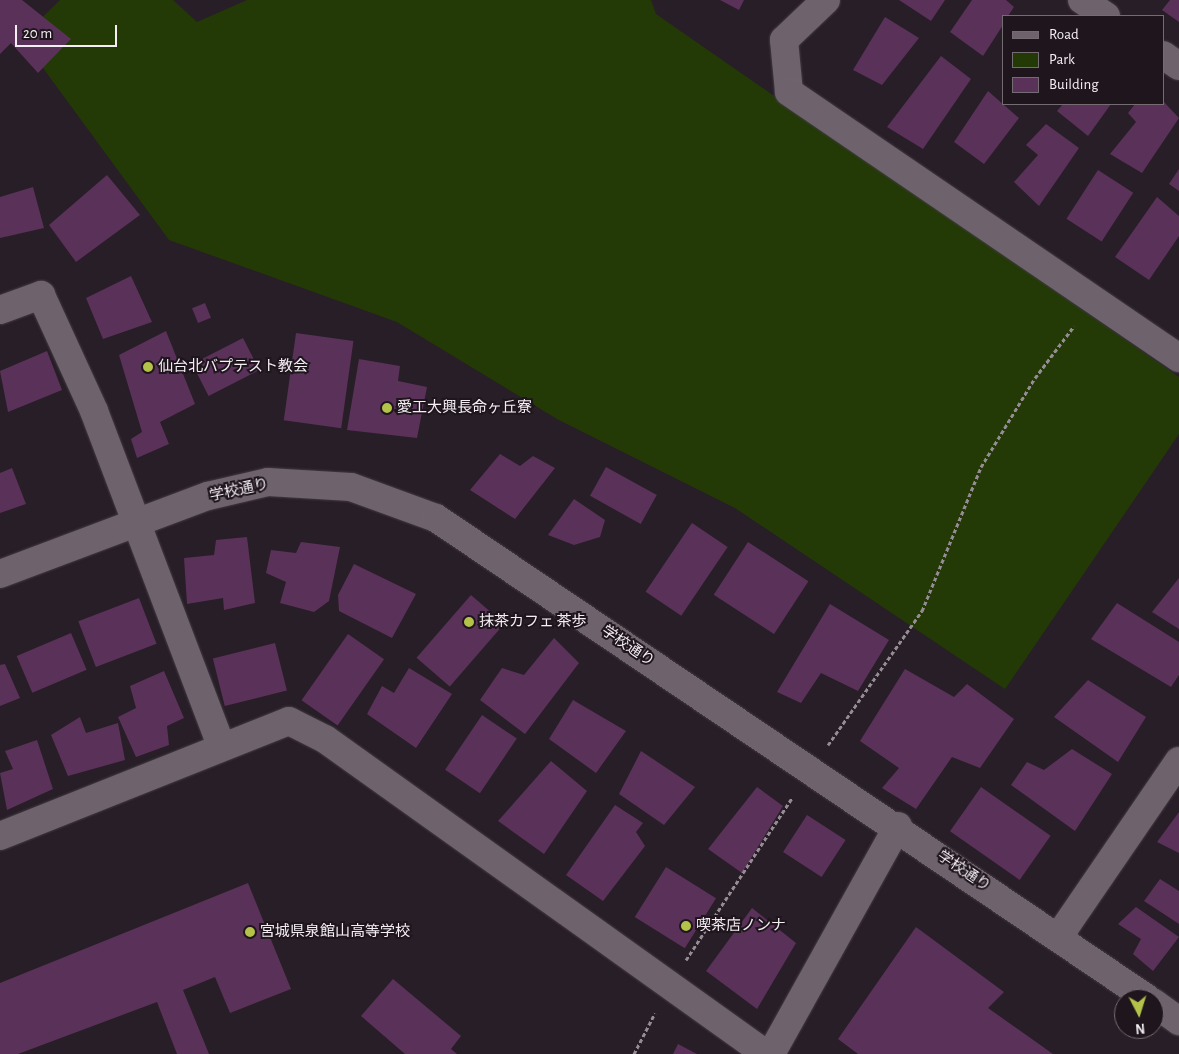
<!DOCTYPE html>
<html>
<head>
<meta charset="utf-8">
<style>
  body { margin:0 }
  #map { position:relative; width:1179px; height:1054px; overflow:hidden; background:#281e27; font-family:"Alegreya Sans","Noto Sans JP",sans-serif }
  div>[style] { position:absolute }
  .green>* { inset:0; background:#233a07 }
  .building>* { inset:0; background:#5a3159; transform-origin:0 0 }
  .path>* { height:3px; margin-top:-1.5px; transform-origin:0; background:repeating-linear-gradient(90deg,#958c94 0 4px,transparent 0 6.5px) }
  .roads { filter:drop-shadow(0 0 1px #423a42) drop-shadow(0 0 1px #423a42) }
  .minor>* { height:28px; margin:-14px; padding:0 14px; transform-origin:14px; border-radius:14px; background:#6e636d }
  .tertiary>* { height:28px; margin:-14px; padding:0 14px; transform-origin:14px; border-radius:14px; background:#6e636d }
  .dots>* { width:14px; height:14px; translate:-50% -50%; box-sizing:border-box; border:2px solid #1e151d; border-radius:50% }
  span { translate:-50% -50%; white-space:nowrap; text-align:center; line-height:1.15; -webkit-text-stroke:4px #1e151d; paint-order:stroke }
  .poi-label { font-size:15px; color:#f4edf3 }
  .left { translate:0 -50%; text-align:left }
  .street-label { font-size:15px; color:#f4edf3 }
  .legend { position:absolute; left:1002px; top:15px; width:162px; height:90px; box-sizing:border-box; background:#1e151d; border:1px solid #746b73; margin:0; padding:6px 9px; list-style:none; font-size:15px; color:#f4edf3 }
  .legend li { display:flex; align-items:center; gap:10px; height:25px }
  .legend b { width:25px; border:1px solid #746b73 }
  .north { position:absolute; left:1114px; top:989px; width:50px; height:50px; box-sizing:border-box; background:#1e151d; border:1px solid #746b73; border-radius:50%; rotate:175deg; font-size:14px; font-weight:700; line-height:20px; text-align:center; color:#f4edf3 }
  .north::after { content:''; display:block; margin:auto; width:18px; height:22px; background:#b4c24a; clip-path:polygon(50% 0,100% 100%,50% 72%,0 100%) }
  .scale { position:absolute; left:15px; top:25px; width:102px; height:22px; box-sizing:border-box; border:2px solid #f4edf3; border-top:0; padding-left:6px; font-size:15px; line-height:18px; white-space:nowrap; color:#f4edf3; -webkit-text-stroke:4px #1e151d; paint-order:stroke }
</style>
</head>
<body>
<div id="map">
  <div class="green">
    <i style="clip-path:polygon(60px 0,173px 0,197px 22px,247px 0,651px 0,656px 14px,1179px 377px,1179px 434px,1005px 689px,735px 508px,557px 419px,397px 322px,169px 240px,21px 38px)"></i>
  </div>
  <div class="building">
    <i style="clip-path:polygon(0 0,22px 0,71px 39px,38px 73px,11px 43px,0 54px)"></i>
    <i style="clip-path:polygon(720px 0,744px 0,739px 10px)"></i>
    <i style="clip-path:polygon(899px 0,945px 0,931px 21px)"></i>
    <i style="clip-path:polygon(972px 0,1006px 0,1014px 7px,1008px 16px,1003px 16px,1003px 25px,983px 56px,950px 32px)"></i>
    <i style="clip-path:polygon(1170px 0,1179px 0,1179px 22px,1162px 10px)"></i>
    <i style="clip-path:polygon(885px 17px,919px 38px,882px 85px,853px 70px)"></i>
    <i style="clip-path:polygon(941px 56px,971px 79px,923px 149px,887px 127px)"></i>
    <i style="clip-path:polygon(988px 91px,1019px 118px,984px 164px,954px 142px)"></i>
    <i style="clip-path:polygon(1163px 101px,1179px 118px,1142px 173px,1110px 154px,1136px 122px,1128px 113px,1135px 104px)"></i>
    <i style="clip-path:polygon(1063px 104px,1111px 104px,1088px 136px,1057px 111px)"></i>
    <i style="clip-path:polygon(1046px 124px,1079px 148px,1039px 206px,1014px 182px,1038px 155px,1026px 145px)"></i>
    <i style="clip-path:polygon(1179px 169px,1179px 191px,1169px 184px)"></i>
    <i style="left:1098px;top:170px;width:42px;height:58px;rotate:33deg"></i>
    <i style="clip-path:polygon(107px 175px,140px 215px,76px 262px,49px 225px)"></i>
    <i style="clip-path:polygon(33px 187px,44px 228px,0 238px,0 197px)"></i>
    <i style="clip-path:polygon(1157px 197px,1179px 216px,1179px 236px,1149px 280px,1115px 257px)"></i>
    <i style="clip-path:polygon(131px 276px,152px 322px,103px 339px,86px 298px)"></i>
    <i style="left:205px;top:303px;width:16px;height:14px;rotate:68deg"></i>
    <i style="clip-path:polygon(166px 331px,195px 404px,160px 422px,169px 444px,137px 458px,131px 439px,142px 432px,119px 355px)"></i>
    <i style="left:296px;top:333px;width:58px;height:88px;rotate:8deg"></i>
    <i style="left:243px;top:338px;width:36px;height:57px;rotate:63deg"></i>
    <i style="clip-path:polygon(47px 351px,62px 390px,8px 412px,0 371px)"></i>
    <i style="clip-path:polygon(359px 359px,400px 366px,398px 381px,427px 387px,417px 438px,347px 430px)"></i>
    <i style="clip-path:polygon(500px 454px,520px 466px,533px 456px,555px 468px,515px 519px,470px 490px)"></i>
    <i style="left:606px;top:467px;width:58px;height:33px;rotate:29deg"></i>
    <i style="clip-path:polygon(12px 468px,26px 504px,0 513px,0 473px)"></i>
    <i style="clip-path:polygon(574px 499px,605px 520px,600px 537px,574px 545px,548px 535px)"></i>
    <i style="left:692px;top:523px;width:43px;height:83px;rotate:34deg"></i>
    <i style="clip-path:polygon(247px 537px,255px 603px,224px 610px,223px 598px,187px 604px,184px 558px,214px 555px,216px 540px)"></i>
    <i style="clip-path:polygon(301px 542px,340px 547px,329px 601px,314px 612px,280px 603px,286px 582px,266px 573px,271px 550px,296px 553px)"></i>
    <i style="left:748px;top:542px;width:72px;height:63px;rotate:33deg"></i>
    <i style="clip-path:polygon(354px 564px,416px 594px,392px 638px,339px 611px,338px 595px)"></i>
    <i style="clip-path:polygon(1179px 578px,1179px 629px,1152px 612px)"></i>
    <i style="left:471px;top:595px;width:44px;height:83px;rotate:41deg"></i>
    <i style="left:139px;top:598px;width:49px;height:65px;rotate:69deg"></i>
    <i style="clip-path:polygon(1117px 603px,1179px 642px,1179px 675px,1171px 687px,1091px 639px)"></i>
    <i style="clip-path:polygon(830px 604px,889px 640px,858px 691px,821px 673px,801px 703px,777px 692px)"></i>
    <i style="left:71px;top:633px;width:40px;height:59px;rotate:67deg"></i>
    <i style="left:348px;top:634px;width:44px;height:81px;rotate:35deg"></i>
    <i style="clip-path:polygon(554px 638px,579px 663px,525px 734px,480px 700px,502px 668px,524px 675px)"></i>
    <i style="left:275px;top:643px;width:49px;height:64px;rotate:76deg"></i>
    <i style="clip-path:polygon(5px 664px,20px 698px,0 706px,0 665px)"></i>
    <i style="clip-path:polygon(409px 668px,452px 694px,416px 748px,367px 714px,382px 686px,394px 693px)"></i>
    <i style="clip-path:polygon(905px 669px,954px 697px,967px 684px,1014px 719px,980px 768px,952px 757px,916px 809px,882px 788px,899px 768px,860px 741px)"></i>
    <i style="clip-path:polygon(164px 671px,184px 718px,167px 726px,169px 745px,136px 757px,118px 717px,136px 708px,130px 686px)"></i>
    <i style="clip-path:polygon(1088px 680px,1146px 717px,1118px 762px,1054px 717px)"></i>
    <i style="clip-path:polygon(573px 700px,626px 731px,596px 773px,549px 739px)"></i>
    <i style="left:482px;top:715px;width:42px;height:66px;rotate:34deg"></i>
    <i style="clip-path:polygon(80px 717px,86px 733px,118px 723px,125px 760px,68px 776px,51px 735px)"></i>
    <i style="clip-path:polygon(37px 740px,53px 789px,7px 810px,0 773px,13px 769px,5px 751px)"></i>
    <i style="clip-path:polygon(1072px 749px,1112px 774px,1075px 831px,1011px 785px,1027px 762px,1044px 770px)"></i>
    <i style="clip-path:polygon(641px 751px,695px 787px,664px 825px,619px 794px)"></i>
    <i style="clip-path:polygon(551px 761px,587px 791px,544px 854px,498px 821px)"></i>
    <i style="clip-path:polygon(757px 787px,783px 806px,742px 873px,708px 849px)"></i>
    <i style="left:981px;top:787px;width:85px;height:54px;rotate:35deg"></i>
    <i style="clip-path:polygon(615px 805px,643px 823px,636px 832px,645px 846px,603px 901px,566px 875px)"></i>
    <i style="clip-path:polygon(1179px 812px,1179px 853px,1157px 842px)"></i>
    <i style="left:807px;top:815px;width:46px;height:44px;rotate:33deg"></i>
    <i style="left:666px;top:867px;width:59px;height:59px;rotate:32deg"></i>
    <i style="clip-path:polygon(1160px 879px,1179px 891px,1179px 924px,1144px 901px)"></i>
    <i style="clip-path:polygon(248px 883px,291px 989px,230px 1013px,215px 977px,183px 990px,209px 1054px,177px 1054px,157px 1002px,18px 1054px,0 1054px,0 983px)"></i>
    <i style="clip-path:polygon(1136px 907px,1179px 937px,1153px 971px,1133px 954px,1141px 939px,1118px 924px)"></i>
    <i style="clip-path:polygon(752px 908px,796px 943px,757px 1009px,706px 971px)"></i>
    <i style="clip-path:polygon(916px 927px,1004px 992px,988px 1008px,1053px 1054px,858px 1054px,838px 1039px)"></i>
    <i style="clip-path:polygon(393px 979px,461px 1036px,451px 1049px,457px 1054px,405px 1054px,361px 1016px)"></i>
    <i style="clip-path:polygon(678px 1044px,697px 1054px,673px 1054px)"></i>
  </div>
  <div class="path">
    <i style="left:828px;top:745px;width:164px;rotate:-55deg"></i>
    <i style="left:922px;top:611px;width:156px;rotate:-67.7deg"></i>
    <i style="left:981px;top:467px;width:104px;rotate:-58.8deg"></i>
    <i style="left:1035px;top:378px;width:65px;rotate:-53.1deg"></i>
    <i style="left:686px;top:960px;width:194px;rotate:-56.8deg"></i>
    <i style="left:634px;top:1054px;width:46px;rotate:-62.9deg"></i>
  </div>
  <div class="roads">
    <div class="minor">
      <i style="left:826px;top:0;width:58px;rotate:136.4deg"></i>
      <i style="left:784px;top:40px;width:52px;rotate:84.5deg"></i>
      <i style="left:789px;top:92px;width:472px;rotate:34.3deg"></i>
      <i style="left:1082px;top:0;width:29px;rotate:34deg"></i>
      <i style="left:1163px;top:55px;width:19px;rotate:35deg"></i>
      <i style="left:0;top:310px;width:44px;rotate:-20.1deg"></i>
      <i style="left:41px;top:295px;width:128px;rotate:65.4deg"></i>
      <i style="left:94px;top:411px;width:357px;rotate:69.2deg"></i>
      <i style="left:0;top:836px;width:311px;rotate:-21.7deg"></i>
      <i style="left:289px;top:721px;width:40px;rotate:26.6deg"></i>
      <i style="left:325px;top:739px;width:542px;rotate:35.54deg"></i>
      <i style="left:1059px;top:936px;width:212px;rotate:-55.6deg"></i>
      <i style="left:771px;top:1054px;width:261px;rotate:-60.9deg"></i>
    </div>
    <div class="tertiary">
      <i style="left:0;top:574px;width:222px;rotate:-20.6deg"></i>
      <i style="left:208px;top:496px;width:62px;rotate:-13.1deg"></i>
      <i style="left:268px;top:482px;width:83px;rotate:3.4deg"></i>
      <i style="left:351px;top:487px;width:90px;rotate:20deg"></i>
      <i style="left:436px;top:518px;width:859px;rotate:34.04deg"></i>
      <i style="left:1154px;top:1003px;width:31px;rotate:36deg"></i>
    </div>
  </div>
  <div class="dots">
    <i style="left:148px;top:367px;background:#b4c24a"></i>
    <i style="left:387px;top:408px;background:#b4c24a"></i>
    <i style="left:469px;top:622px;background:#b4c24a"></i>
    <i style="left:686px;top:926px;background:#b4c24a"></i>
    <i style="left:250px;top:932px;background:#b4c24a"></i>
  </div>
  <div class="poi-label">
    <span class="left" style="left:158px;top:367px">仙台北バプテスト教会</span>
    <span class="left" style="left:397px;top:408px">愛工大興長命ヶ丘寮</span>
    <span class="left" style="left:479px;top:622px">抹茶カフェ 茶歩</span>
    <span class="left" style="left:696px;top:926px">喫茶店ノンナ</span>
    <span class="left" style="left:260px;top:932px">宮城県泉館山高等学校</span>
  </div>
  <div class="street-label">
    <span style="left:239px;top:490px;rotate:-12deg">学校通り</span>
    <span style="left:628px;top:646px;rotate:34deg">学校通り</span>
    <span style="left:964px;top:871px;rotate:34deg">学校通り</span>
  </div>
  <ul class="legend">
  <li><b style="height:6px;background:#6e636d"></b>Road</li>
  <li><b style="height:14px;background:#233a07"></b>Park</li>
  <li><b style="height:14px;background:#5a3159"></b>Building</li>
  </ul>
  <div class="north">N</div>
  <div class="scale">20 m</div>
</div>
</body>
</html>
